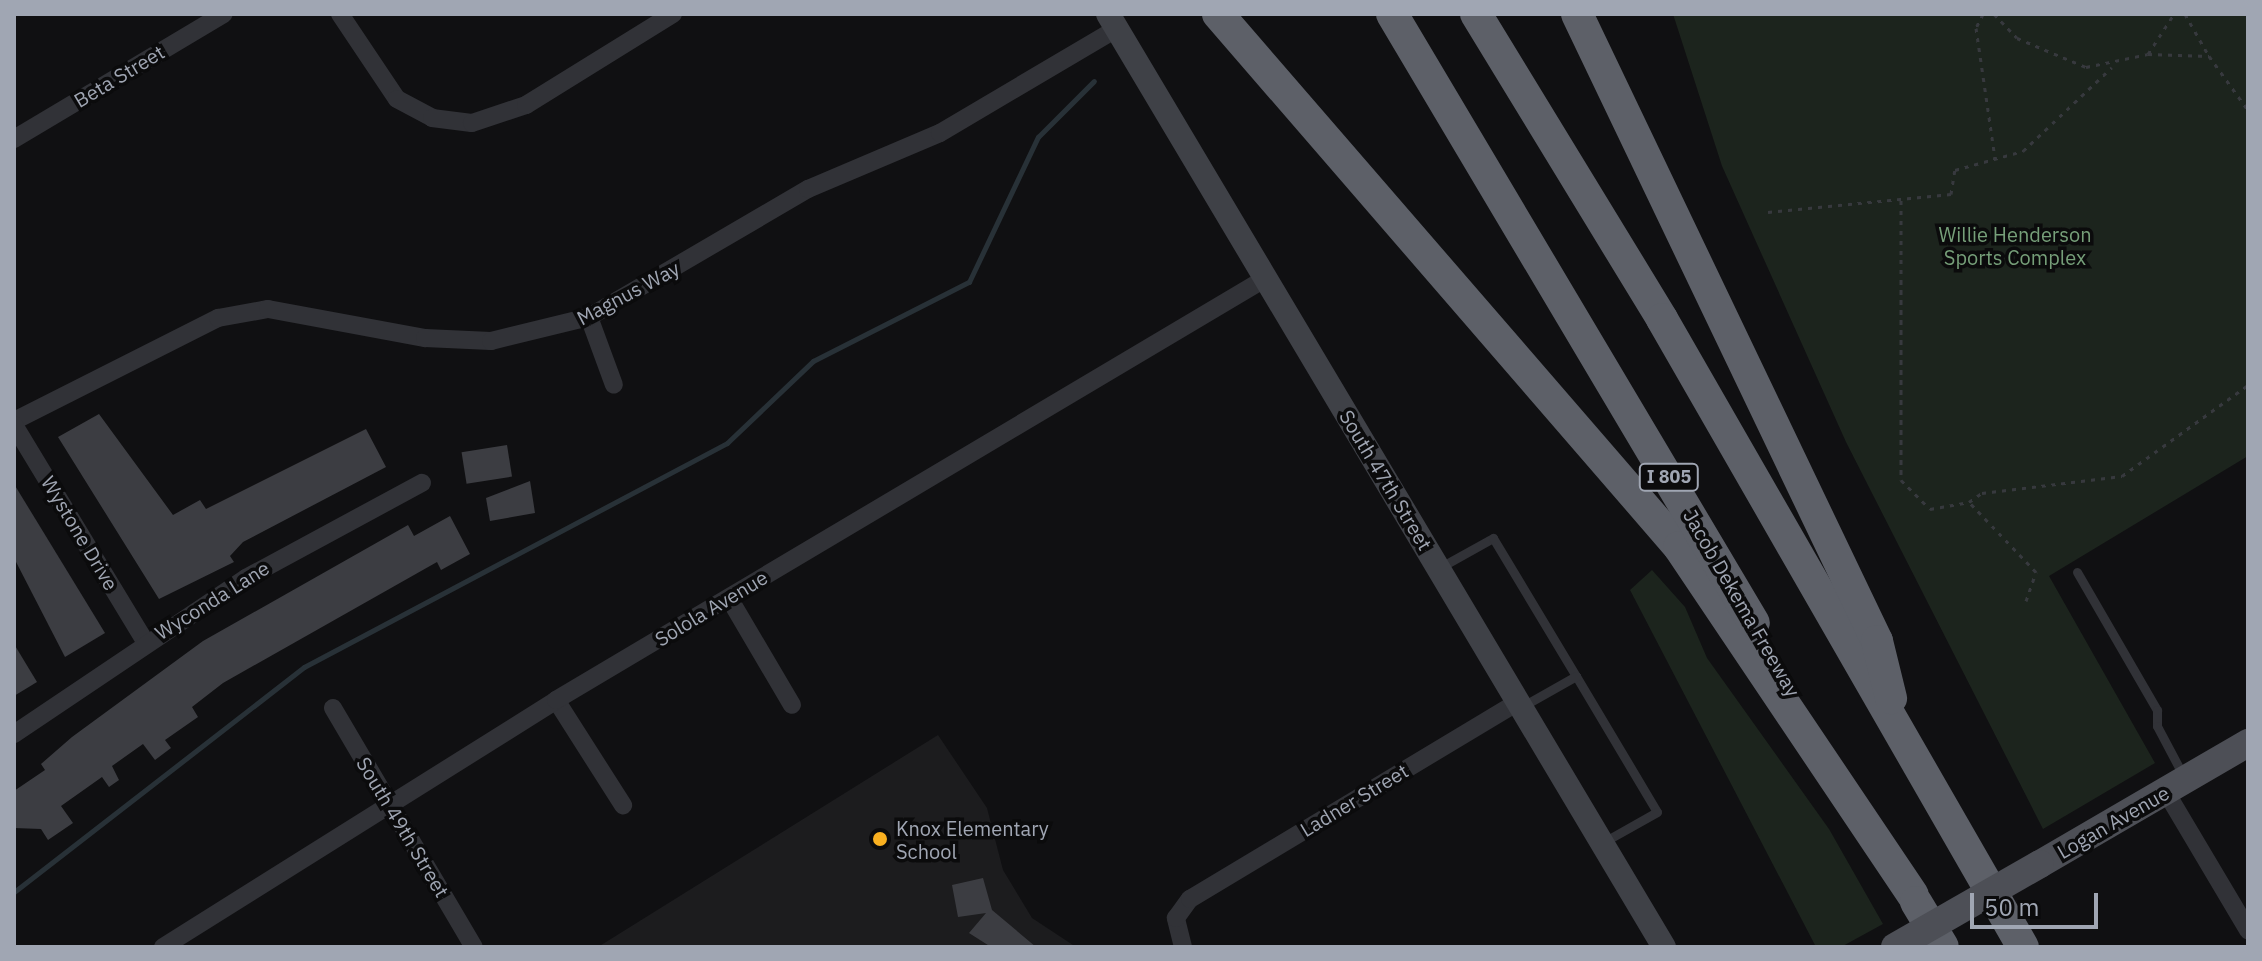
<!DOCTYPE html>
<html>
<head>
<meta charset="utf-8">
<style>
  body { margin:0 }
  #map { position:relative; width:2262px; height:961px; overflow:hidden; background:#101012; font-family:"IBM Plex Sans",sans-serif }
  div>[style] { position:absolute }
  .built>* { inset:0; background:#1c1c1e }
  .green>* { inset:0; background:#1c241d }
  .stream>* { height:5px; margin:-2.5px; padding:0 2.5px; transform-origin:2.5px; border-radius:2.5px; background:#283137 }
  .building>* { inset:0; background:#3c3d42; transform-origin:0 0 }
  .path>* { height:3px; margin-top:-1.5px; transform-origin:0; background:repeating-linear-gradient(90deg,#37393e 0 4px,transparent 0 10px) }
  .service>* { height:9px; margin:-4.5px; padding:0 4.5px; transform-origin:4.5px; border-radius:4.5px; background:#313237 }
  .minor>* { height:18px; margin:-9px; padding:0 9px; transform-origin:9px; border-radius:9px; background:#313237 }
  .secondary>* { height:24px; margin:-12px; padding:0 12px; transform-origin:12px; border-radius:12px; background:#3f4147 }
  .primary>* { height:28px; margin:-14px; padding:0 14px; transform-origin:14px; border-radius:14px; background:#4d4f56 }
  .motorway>* { height:32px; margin:-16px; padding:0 16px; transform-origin:16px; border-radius:16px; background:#5d6068 }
  .primary-bridge>* { height:28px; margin:-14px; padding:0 14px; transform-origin:14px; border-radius:14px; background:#4d4f56 }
  .dots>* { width:22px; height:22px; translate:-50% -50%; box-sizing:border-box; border:4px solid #0b0b0c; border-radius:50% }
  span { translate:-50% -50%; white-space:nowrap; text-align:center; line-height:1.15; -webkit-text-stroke:7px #0b0b0c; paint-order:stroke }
  .shield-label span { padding:2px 6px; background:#0b0b0c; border:2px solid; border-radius:6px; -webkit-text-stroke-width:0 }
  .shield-label { font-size:18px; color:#a0a6b3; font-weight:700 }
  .street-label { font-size:20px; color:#a0a6b3 }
  .park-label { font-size:20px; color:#769f79 }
  .poi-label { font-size:20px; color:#a0a6b3 }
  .left { translate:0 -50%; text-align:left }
  .frame { position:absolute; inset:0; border:16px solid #a0a6b3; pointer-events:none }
  .scale { position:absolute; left:1970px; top:893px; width:128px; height:36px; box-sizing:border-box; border:4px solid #a0a6b3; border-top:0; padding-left:10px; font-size:24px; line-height:28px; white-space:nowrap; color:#a0a6b3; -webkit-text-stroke:6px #0b0b0c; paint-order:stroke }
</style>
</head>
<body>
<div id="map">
  <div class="built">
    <i style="clip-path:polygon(938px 735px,987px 808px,1003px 870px,1032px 918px,1076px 947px,598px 947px)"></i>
  </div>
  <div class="green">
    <i style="clip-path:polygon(1673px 14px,2248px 14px,2248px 456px,2049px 576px,2155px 763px,2043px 829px,1846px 442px,1722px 166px)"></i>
    <i style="clip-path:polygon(1652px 570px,1685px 607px,1707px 658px,1829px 829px,1883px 924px,1841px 947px,1816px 947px,1630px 590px)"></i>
  </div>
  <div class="stream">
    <i style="left:14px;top:892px;width:367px;rotate:-37.8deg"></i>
    <i style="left:304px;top:667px;width:479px;rotate:-27.9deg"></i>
    <i style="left:727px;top:443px;width:119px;rotate:-43.6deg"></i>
    <i style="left:813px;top:361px;width:175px;rotate:-26.9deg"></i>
    <i style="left:969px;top:282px;width:161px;rotate:-64.6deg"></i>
    <i style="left:1038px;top:137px;width:79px;rotate:-45deg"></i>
  </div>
  <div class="building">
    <i style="clip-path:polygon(99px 414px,173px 515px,200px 500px,206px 509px,366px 429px,386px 467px,243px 542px,230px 556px,234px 562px,159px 599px,58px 437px)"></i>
    <i style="left:507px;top:445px;width:32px;height:46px;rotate:81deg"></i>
    <i style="clip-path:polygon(530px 481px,535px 513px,490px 521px,486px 498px)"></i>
    <i style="clip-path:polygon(14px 484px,105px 633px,65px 657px,14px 558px)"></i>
    <i style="clip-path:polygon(450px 516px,470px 554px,441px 570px,437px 562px,223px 683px,192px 707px,198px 717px,165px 740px,171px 748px,155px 760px,143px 744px,112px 766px,119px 780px,109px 787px,102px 777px,61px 806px,73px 823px,48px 840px,41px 829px,14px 828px,14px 791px,45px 770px,41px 764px,72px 737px,203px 641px,408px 525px,414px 536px)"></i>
    <i style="clip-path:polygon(14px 644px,37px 682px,14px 696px)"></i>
    <i style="clip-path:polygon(983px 878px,992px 910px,1036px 947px,991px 947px,969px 933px,986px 913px,958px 917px,952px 885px)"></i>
  </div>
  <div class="path">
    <i style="left:1983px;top:14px;width:16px;rotate:117deg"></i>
    <i style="left:1976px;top:28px;width:132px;rotate:81.7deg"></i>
    <i style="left:1994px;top:14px;width:33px;rotate:46deg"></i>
    <i style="left:2017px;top:38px;width:75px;rotate:22.8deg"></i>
    <i style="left:2086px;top:67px;width:63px;rotate:-11.8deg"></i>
    <i style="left:2148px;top:54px;width:48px;rotate:-57deg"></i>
    <i style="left:2185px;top:14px;width:48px;rotate:60.3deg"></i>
    <i style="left:2148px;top:54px;width:61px;rotate:1.9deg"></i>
    <i style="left:2209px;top:56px;width:67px;rotate:54.2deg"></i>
    <i style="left:1901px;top:200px;width:280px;rotate:90deg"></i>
    <i style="left:1901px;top:480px;width:41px;rotate:45deg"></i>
    <i style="left:1930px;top:509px;width:40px;rotate:-10deg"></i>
    <i style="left:1768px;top:212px;width:184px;rotate:-5.6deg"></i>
    <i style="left:1951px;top:194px;width:24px;rotate:-81deg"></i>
    <i style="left:1955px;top:170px;width:71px;rotate:-15.6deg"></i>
    <i style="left:2023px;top:151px;width:122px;rotate:-43.3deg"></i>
    <i style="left:2026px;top:601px;width:31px;rotate:-71deg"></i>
    <i style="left:2036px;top:572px;width:97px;rotate:-133.7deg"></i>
    <i style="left:1969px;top:502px;width:16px;rotate:-35deg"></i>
    <i style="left:1982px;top:493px;width:141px;rotate:-6.9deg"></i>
    <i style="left:2122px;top:476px;width:155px;rotate:-35.8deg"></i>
  </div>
  <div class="service">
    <i style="left:1439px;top:568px;width:62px;rotate:-29.1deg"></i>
    <i style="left:1493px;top:538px;width:161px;rotate:59deg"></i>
    <i style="left:1576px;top:676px;width:158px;rotate:59.2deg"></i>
    <i style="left:1657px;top:812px;width:63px;rotate:150.6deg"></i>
    <i style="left:2077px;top:572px;width:160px;rotate:59.9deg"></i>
    <i style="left:2157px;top:710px;width:16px;rotate:90deg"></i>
    <i style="left:2157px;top:726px;width:58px;rotate:62.1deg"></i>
    <i style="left:1523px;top:706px;width:61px;rotate:-29.5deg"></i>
  </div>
  <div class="minor">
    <i style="left:340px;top:14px;width:102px;rotate:56.2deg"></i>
    <i style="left:397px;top:99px;width:40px;rotate:28deg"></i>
    <i style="left:432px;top:118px;width:40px;rotate:7.1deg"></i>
    <i style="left:472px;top:123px;width:57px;rotate:-18.4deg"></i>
    <i style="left:526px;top:105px;width:173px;rotate:-31.8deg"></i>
    <i style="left:14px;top:139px;width:244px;rotate:-30.8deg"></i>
    <i style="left:589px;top:317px;width:72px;rotate:69.8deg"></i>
    <i style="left:14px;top:421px;width:229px;rotate:-26.8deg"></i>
    <i style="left:218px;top:318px;width:51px;rotate:-10.2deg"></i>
    <i style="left:268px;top:309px;width:160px;rotate:10.5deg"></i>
    <i style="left:425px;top:338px;width:66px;rotate:2.6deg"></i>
    <i style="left:491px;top:341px;width:101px;rotate:-13.8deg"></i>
    <i style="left:589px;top:317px;width:254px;rotate:-30.3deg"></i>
    <i style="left:808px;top:189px;width:143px;rotate:-23deg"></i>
    <i style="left:940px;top:133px;width:204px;rotate:-30.6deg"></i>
    <i style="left:14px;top:425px;width:253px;rotate:58.8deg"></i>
    <i style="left:729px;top:598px;width:124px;rotate:59.5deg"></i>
    <i style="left:556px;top:700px;width:125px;rotate:57.5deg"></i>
    <i style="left:333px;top:708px;width:277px;rotate:59.5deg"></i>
    <i style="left:14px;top:734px;width:280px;rotate:-33.9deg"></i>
    <i style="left:246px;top:578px;width:200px;rotate:-28.4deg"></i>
    <i style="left:2166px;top:792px;width:161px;rotate:59.3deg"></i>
    <i style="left:163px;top:947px;width:464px;rotate:-32.1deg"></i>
    <i style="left:556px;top:700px;width:826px;rotate:-30.73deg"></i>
    <i style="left:1183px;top:947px;width:30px;rotate:-104deg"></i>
    <i style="left:1176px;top:918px;width:24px;rotate:-54deg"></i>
    <i style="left:1190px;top:899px;width:383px;rotate:-31deg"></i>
  </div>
  <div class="secondary">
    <i style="left:1108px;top:14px;width:1086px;rotate:59.21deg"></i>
  </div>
  <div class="primary">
    <i style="left:2040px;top:864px;width:241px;rotate:-30.2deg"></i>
  </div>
  <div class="motorway">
    <i style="left:1218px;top:14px;width:705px;rotate:49.14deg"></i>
    <i style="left:1679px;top:547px;width:419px;rotate:56.1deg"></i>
    <i style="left:1392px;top:14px;width:708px;rotate:59.27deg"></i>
    <i style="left:1476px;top:14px;width:357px;rotate:58.6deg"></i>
    <i style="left:1662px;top:319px;width:724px;rotate:60.11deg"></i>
    <i style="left:1577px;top:14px;width:695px;rotate:64.43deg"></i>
    <i style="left:1877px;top:641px;width:59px;rotate:76.2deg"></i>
    <i style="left:1916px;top:902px;width:52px;rotate:59deg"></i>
  </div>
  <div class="primary-bridge">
    <i style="left:1895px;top:947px;width:167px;rotate:-29.8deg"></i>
  </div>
  <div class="dots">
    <i style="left:880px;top:839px;background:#f9b020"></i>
  </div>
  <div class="shield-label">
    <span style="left:1669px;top:477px">I 805</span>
  </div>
  <div class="street-label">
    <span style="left:119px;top:76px;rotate:-31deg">Beta Street</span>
    <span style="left:628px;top:293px;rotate:-28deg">Magnus Way</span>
    <span style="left:1386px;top:480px;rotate:59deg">South 47th Street</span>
    <span style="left:80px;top:533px;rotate:59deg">Wystone Drive</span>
    <span style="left:212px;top:600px;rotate:-32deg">Wyconda Lane</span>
    <span style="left:1742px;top:603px;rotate:60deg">Jacob Dekema Freeway</span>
    <span style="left:711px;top:608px;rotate:-31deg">Solola Avenue</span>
    <span style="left:1354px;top:800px;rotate:-31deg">Ladner Street</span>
    <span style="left:2113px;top:822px;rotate:-30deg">Logan Avenue</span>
    <span style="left:403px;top:827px;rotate:59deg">South 49th Street</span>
  </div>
  <div class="park-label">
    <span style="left:2015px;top:246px">Willie Henderson<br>Sports Complex</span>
  </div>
  <div class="poi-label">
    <span class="left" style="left:896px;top:840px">Knox Elementary<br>School</span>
  </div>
  <div class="frame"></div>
  <div class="scale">50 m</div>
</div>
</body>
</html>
